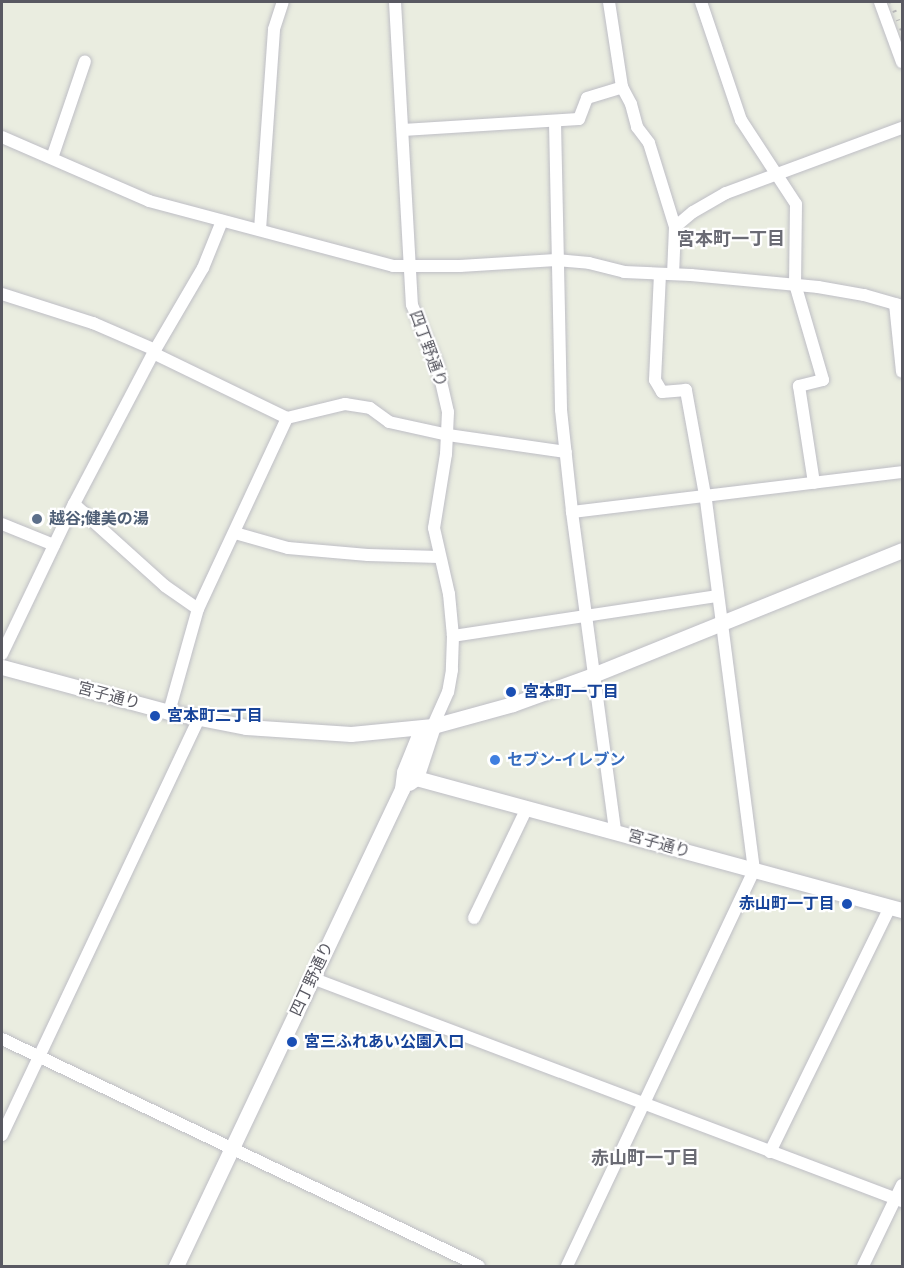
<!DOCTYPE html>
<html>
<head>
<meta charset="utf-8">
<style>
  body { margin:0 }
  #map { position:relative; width:904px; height:1268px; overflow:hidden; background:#eaede0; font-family:"Fira Sans","Noto Sans JP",sans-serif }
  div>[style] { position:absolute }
  .roads { filter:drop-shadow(0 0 2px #bebec5) drop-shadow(0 0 2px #bebec5) }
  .minor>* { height:12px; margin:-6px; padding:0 6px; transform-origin:6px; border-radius:6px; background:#fff }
  .tertiary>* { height:15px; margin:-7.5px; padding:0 7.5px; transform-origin:7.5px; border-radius:7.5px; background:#fff }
  .rail>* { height:4px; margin-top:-2px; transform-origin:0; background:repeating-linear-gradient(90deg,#b6b6b7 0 1.5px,transparent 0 9.5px) }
  .dots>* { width:16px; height:16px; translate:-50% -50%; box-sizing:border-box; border:3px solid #fff; border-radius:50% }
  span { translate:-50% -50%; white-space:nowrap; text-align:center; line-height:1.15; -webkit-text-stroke:4.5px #fff; paint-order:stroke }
  .street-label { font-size:16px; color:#595962 }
  .service-label { font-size:16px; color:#4e5e75; font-weight:700 }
  .left { translate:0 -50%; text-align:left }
  .transit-label { font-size:16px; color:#164399; font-weight:700 }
  .right { translate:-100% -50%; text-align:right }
  .shop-label { font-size:16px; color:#366cbe; font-weight:700 }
  .neighbourhood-label { font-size:18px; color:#6a6b74; font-weight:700 }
  .frame { position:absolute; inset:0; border:3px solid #595962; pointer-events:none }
</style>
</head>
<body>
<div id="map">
  <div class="roads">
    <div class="minor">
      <i style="left:395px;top:2px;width:303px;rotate:86.8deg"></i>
      <i style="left:412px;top:305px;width:64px;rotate:67deg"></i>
      <i style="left:437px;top:364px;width:49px;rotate:77.1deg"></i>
      <i style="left:448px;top:412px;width:42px;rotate:92.7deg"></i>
      <i style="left:446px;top:454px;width:75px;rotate:99.2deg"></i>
      <i style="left:434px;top:528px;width:68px;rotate:77.2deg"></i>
      <i style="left:449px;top:594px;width:42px;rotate:84.6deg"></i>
      <i style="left:453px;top:636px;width:34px;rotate:92deg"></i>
      <i style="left:452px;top:670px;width:22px;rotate:100deg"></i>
      <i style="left:448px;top:692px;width:37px;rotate:114deg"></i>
      <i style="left:609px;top:2px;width:86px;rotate:81.3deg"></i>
      <i style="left:622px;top:87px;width:19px;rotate:62deg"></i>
      <i style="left:631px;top:104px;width:24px;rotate:75deg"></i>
      <i style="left:637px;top:127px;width:20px;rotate:53deg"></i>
      <i style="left:649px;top:143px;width:88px;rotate:72.8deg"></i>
      <i style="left:675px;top:227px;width:47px;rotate:92.4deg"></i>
      <i style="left:701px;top:2px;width:125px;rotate:71.3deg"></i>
      <i style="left:741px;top:120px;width:100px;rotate:56.8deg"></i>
      <i style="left:796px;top:204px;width:80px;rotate:90.7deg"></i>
      <i style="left:795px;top:284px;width:100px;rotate:73.7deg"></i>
      <i style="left:823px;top:380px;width:25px;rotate:166deg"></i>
      <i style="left:799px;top:386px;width:98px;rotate:81.2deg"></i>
      <i style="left:880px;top:2px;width:64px;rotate:69.9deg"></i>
      <i style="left:555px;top:122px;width:288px;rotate:88.8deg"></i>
      <i style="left:561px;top:410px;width:103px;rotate:83.8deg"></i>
      <i style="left:572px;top:512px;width:323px;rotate:82.3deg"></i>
      <i style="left:403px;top:130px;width:176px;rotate:-3.6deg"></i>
      <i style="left:579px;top:119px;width:22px;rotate:-69deg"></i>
      <i style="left:587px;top:98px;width:37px;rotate:-17deg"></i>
      <i style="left:2px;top:137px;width:160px;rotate:23.5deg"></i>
      <i style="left:149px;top:201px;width:253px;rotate:14.9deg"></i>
      <i style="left:393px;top:266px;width:67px"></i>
      <i style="left:460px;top:266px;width:96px;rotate:-3.6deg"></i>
      <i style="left:556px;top:260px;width:33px;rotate:5deg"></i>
      <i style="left:589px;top:263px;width:36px;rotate:14deg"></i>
      <i style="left:624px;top:272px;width:67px;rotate:2.6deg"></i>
      <i style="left:691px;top:275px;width:128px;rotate:5.4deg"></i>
      <i style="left:818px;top:287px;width:47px;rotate:9.9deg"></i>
      <i style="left:864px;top:295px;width:40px;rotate:16deg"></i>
      <i style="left:52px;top:158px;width:102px;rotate:-71.2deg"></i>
      <i style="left:675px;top:227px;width:23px;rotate:-40deg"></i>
      <i style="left:693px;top:212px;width:38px;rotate:-30deg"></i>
      <i style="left:726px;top:193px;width:188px;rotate:-20.3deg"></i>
      <i style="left:260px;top:230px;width:201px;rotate:-86deg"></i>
      <i style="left:274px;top:29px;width:28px;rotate:-72deg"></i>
      <i style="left:2px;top:294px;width:96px;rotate:17.7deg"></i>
      <i style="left:93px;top:323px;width:68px;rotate:23.5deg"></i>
      <i style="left:895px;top:304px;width:68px;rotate:84.1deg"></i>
      <i style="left:153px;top:353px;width:149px;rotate:25.9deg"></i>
      <i style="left:74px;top:504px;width:122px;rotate:42deg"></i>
      <i style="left:165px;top:586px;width:40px;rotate:34.9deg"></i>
      <i style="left:198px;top:609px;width:211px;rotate:-65deg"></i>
      <i style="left:287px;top:418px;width:60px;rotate:-13.6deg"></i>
      <i style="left:345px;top:404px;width:25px;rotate:9deg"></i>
      <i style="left:370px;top:408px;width:24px;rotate:36deg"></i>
      <i style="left:389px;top:422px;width:60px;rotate:12.4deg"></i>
      <i style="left:448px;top:435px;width:119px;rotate:8.2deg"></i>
      <i style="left:572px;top:512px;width:332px;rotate:-6.9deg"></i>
      <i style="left:2px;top:524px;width:56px;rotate:22deg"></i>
      <i style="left:235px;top:533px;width:55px;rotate:15.8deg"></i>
      <i style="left:288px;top:548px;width:80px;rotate:5deg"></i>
      <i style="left:368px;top:555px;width:71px;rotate:1.6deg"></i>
      <i style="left:453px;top:636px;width:267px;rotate:-8.6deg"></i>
      <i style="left:2px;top:654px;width:166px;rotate:-64.4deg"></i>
      <i style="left:74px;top:504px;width:174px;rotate:-62.3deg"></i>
      <i style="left:155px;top:350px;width:95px;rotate:-59.7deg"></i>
      <i style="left:203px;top:268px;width:51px;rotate:-68deg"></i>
      <i style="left:169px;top:712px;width:107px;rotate:-74.3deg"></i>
      <i style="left:474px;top:918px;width:122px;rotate:-64.3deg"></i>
      <i style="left:312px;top:978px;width:631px;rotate:20.7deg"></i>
      <i style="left:2px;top:1039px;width:528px;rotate:25.45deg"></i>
      <i style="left:2px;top:1135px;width:460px;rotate:-64.7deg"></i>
      <i style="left:770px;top:1152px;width:273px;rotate:-63.9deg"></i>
      <i style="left:567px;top:1266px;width:438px;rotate:-64.7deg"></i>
      <i style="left:754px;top:870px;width:378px;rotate:-97.4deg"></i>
      <i style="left:705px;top:495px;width:107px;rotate:-100.3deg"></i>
      <i style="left:686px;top:390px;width:24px;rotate:175deg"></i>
      <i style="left:662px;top:392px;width:14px;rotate:-120deg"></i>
      <i style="left:655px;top:380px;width:106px;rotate:-87.3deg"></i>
      <i style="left:863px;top:1266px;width:90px;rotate:-64.3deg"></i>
    </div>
    <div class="tertiary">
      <i style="left:2px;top:667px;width:173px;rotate:15.1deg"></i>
      <i style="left:169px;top:712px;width:78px;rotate:11deg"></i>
      <i style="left:246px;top:727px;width:105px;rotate:3.8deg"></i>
      <i style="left:351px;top:734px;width:82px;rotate:-5.6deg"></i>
      <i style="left:433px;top:726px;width:83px;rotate:-15.4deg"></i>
      <i style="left:513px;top:704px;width:85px;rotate:-19.9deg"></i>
      <i style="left:593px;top:675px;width:333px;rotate:-22deg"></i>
      <i style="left:416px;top:778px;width:504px;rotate:15.2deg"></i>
      <i style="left:409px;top:783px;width:9px;rotate:-36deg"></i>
      <i style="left:416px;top:778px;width:55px;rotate:-71.9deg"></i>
      <i style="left:176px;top:1266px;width:528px;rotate:-64.65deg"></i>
      <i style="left:402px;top:789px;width:17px;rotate:-83deg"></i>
      <i style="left:404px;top:772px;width:37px;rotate:-68deg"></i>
      <i style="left:418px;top:738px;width:19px;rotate:-39deg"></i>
    </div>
  </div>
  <div class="rail">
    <i style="left:891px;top:2px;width:31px;rotate:69deg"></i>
  </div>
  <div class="dots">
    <i style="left:37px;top:519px;background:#5c6f8a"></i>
    <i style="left:511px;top:692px;background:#1a4fb4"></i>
    <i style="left:155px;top:716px;background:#1a4fb4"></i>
    <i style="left:495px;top:760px;background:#3f7fe0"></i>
    <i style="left:847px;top:904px;background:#1a4fb4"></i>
    <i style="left:292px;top:1042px;background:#1a4fb4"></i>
  </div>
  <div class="street-label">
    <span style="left:428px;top:349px;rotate:70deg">四丁野通り</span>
    <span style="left:109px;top:696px;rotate:15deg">宮子通り</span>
    <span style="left:659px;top:844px;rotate:16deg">宮子通り</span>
    <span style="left:312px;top:979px;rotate:-65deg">四丁野通り</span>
  </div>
  <div class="service-label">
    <span class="left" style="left:49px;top:519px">越谷;健美の湯</span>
  </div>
  <div class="transit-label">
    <span class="left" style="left:523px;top:692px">宮本町一丁目</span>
    <span class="left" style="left:167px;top:716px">宮本町二丁目</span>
    <span class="right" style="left:835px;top:904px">赤山町一丁目</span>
    <span class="left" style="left:304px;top:1042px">宮三ふれあい公園入口</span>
  </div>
  <div class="shop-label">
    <span class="left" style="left:507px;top:760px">セブン-イレブン</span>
  </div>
  <div class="neighbourhood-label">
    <span style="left:731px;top:239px">宮本町一丁目</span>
    <span style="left:645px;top:1158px">赤山町一丁目</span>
  </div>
  <div class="frame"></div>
</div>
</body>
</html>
